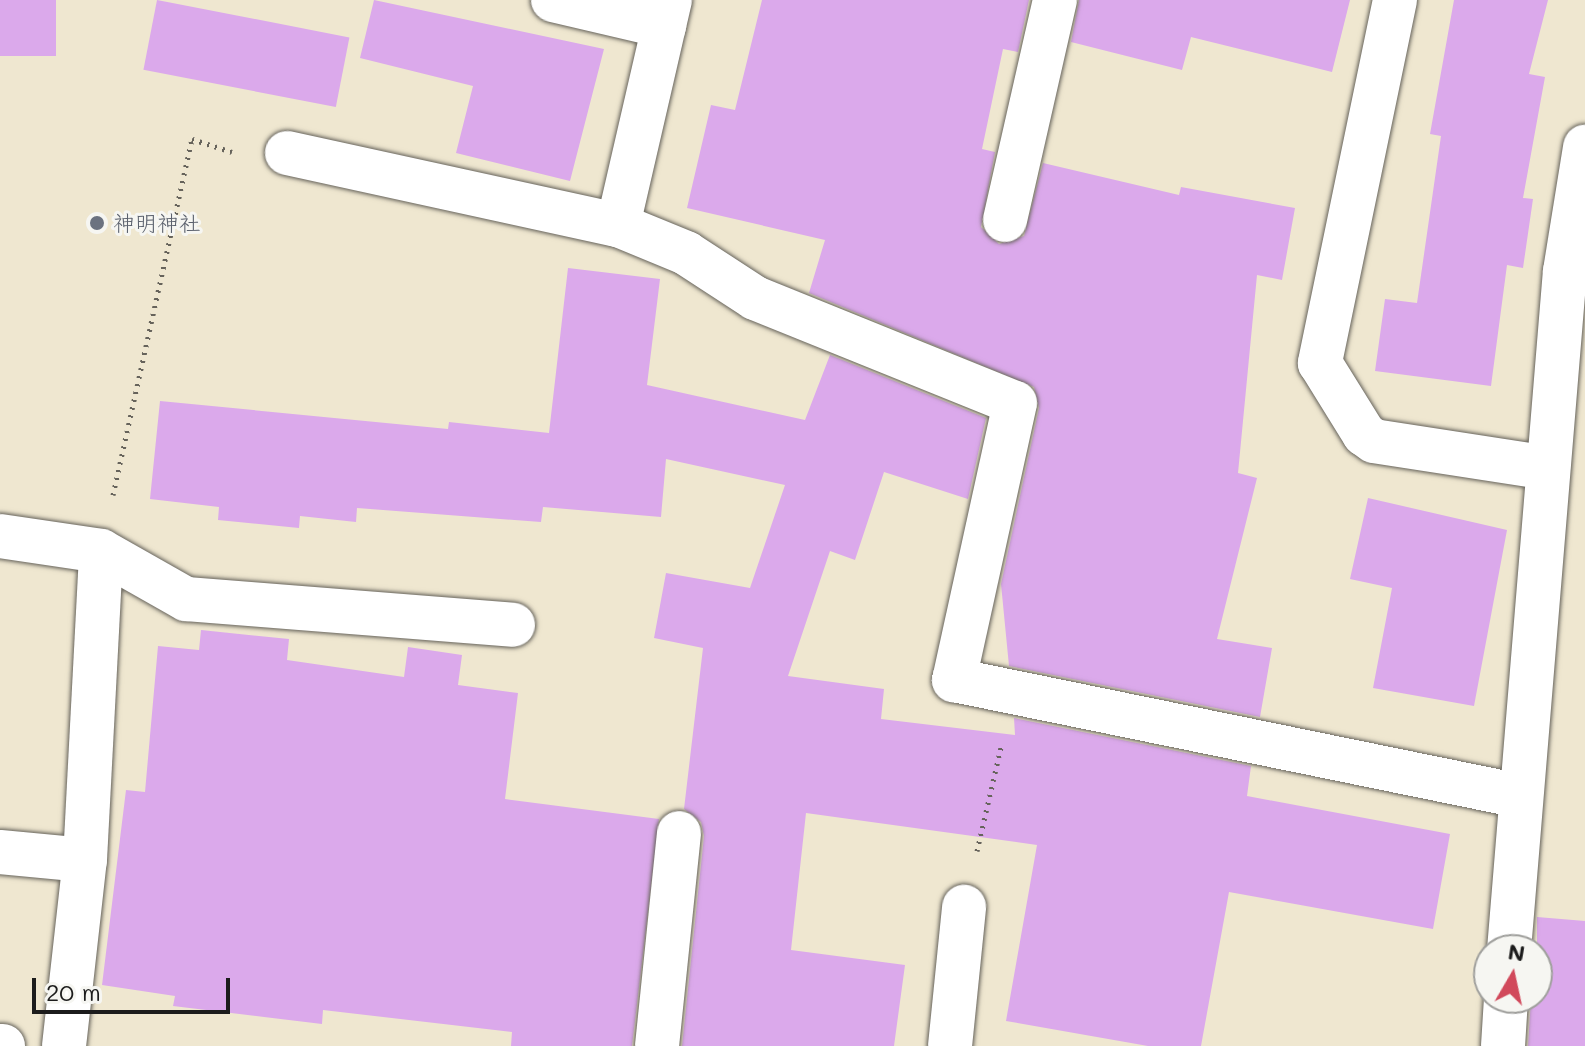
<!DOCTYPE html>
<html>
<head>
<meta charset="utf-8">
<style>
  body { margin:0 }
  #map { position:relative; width:1585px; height:1046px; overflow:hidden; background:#efe7d0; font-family:Mali,"Klee One",sans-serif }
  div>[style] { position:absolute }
  .building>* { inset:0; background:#dba9eb; transform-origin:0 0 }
  .path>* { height:5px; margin-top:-2.5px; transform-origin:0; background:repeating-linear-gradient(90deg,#66635b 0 2px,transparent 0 8px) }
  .roads { filter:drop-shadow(0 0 2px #66635b) drop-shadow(0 0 2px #66635b) }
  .minor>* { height:44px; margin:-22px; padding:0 22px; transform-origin:22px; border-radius:22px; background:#fff }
  .dots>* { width:22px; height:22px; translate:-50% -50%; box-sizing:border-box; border:4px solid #f6f6f2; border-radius:50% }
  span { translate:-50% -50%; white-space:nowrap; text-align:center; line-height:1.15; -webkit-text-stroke:6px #f6f6f2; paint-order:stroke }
  .worship-label { font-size:22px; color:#5b616d }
  .left { translate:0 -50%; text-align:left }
  .north { position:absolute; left:1473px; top:934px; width:80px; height:80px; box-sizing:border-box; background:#f6f6f2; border:2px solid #9f9f9c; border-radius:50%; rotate:9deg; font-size:22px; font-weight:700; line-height:32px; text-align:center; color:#1c1c1c }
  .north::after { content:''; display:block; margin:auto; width:28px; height:36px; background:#d1495b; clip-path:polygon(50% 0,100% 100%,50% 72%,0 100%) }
  .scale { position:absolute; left:32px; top:978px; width:198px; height:36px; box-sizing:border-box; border:4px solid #1c1c1c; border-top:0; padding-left:10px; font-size:24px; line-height:28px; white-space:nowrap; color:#1c1c1c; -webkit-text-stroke:6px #f6f6f2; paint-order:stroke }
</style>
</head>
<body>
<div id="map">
  <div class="building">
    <i style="left:0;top:0;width:56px;height:56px"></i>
    <i style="left:157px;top:0;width:196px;height:71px;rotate:11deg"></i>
    <i style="clip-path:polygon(374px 0,604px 49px,570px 181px,456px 153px,473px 86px,360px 58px)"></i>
    <i style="clip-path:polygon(762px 0,1029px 0,1018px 52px,1003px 49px,982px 149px,995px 152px,981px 227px,999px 244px,1024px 236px,1043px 163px,1179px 195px,1181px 187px,1295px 208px,1282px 280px,1257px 275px,1238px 473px,1257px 478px,1217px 639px,1272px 648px,1260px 717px,1009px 666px,1001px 584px,1039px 408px,1034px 387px,809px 293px,825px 240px,687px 208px,711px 105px,735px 110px)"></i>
    <i style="clip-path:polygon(1079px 0,1350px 0,1332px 72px,1191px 37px,1182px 70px,1071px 42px)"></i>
    <i style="clip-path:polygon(1454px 0,1548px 0,1529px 74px,1545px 77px,1523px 198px,1533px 199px,1523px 268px,1507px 265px,1491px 386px,1375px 371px,1385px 299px,1417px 303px,1441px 136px,1430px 134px)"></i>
    <i style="clip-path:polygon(568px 268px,660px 279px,647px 385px,805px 420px,830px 355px,986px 418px,968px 499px,884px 472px,855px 560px,830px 551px,788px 676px,884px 689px,881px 719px,1015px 735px,1014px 718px,1251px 766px,1247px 796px,1450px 834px,1433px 929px,1229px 892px,1201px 1046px,1148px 1046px,1006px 1021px,1037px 845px,806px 813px,791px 950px,905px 965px,894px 1046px,682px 1046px,704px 836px,701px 822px,684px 809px,703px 648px,654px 638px,666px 573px,750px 588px,785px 485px,666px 459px,661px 517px,543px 507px,541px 522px,357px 508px,356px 522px,300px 516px,299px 528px,218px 520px,219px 507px,150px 499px,160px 401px,448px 429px,449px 422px,549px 433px)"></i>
    <i style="clip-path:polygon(1368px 498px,1507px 530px,1474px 706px,1373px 688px,1392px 588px,1350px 579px)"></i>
    <i style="clip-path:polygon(201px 630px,289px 639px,287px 660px,404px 677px,408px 647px,462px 655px,458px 685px,518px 693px,505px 799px,659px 819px,632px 1046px,511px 1046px,512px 1032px,323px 1010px,322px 1024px,173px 1006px,175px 996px,102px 985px,126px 790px,145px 792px,158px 646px,199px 650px)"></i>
    <i style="clip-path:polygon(1537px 917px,1585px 921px,1585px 1046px,1528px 1046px,1531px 998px,1537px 998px)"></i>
  </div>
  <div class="path">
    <i style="left:113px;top:495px;width:365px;rotate:-77.5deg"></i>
    <i style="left:192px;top:139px;width:42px;rotate:18deg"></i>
    <i style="left:977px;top:851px;width:107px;rotate:-77deg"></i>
  </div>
  <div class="roads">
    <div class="minor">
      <i style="left:553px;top:0;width:114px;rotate:13.2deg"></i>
      <i style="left:1395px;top:0;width:371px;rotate:101.7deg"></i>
      <i style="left:1320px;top:363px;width:84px;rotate:58.2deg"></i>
      <i style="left:1364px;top:434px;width:12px;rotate:35deg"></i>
      <i style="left:1374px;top:441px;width:176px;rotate:8.8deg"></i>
      <i style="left:287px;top:153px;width:339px;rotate:12.3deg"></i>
      <i style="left:618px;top:225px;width:74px;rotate:22.4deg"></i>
      <i style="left:686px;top:253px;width:82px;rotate:33.1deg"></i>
      <i style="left:755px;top:298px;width:280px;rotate:22deg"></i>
      <i style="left:1015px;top:403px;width:284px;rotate:102.4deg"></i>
      <i style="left:954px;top:680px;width:578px;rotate:11.58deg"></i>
      <i style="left:1005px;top:220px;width:226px;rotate:-77.2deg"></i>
      <i style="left:618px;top:225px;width:231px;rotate:-77deg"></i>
      <i style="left:0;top:536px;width:102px;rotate:8.4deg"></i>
      <i style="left:0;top:852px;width:85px;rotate:5.4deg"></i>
      <i style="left:1509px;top:950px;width:681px;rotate:-85.29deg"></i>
      <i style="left:1565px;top:271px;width:126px;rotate:-80.8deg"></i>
      <i style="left:0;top:1046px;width:3px"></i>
      <i style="left:64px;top:1046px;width:187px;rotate:-83.6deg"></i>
      <i style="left:85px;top:860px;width:309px;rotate:-87deg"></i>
      <i style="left:101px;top:551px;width:98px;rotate:29.5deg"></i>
      <i style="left:186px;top:599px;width:328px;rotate:4.5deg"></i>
      <i style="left:657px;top:1046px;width:214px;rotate:-84.1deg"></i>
      <i style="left:950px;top:1046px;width:140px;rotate:-84.2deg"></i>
      <i style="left:1503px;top:1046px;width:48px;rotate:-86.4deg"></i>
    </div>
  </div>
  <div class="dots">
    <i style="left:97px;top:223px;background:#6b7280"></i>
  </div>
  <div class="worship-label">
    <span class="left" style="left:113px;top:223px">神明神社</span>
  </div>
  <div class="north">N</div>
  <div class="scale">20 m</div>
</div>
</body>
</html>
